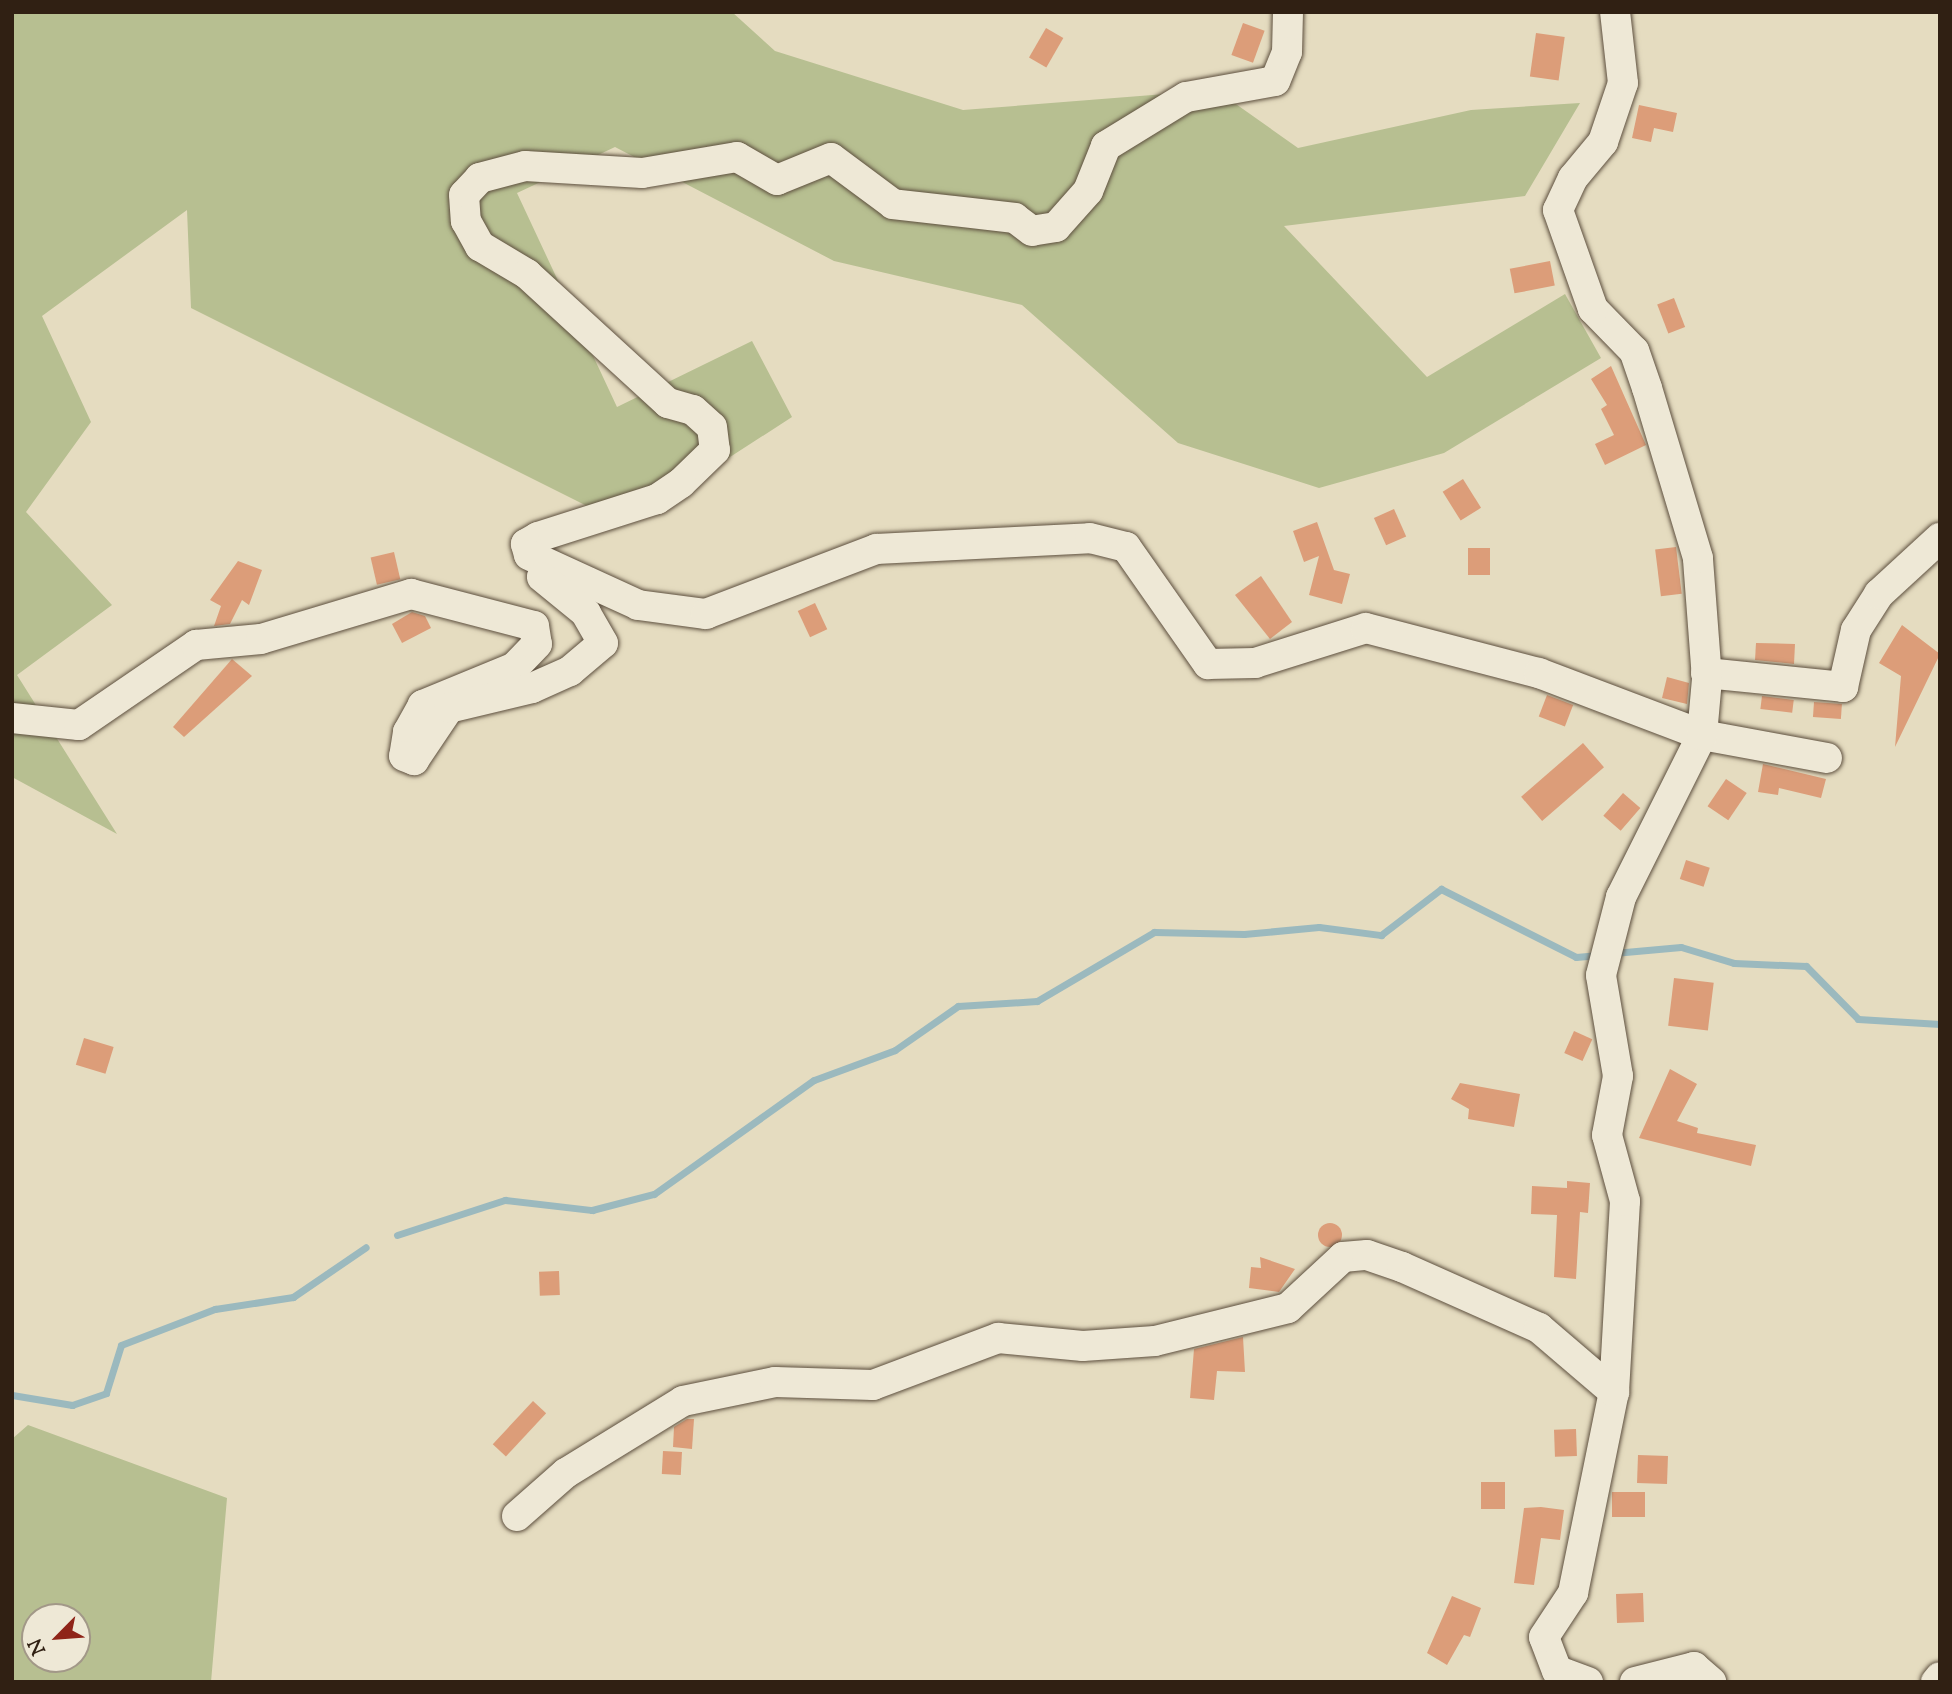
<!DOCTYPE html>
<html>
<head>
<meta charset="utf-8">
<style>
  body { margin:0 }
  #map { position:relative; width:1952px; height:1694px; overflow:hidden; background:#e5dcc0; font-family:"Sorts Mill Goudy",serif }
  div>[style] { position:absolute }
  .green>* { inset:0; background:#b7bf91 }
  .stream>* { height:7px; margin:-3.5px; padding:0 3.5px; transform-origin:3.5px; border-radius:3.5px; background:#9bb9be }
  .building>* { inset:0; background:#dc9d79; transform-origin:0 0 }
  .round { border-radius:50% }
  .roads { filter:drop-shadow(0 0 2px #5d4f3e) drop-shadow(0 0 2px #5d4f3e) }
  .minor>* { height:30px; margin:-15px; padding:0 15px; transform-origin:15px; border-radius:15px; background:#eee8d6 }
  span { translate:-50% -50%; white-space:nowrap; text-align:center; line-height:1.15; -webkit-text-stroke:5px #eee8d6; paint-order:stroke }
  .frame { position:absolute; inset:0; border:14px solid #302013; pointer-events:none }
  .north { position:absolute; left:21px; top:1603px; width:70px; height:70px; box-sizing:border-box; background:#eee8d6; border:2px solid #a29888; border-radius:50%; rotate:245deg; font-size:19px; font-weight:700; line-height:28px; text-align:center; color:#302013 }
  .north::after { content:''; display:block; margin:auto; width:24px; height:32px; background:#8f2418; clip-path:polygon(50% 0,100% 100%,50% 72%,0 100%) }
</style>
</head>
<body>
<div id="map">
  <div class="green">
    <i style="clip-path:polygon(12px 12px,732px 12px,775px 51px,963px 110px,1216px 90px,1298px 148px,1471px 110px,1580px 103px,1525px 196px,1284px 226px,1427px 377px,1565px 294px,1601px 358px,1444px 453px,1319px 488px,1178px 443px,1022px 305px,834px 261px,615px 147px,517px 193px,617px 407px,752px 341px,792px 417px,625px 525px,191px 308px,187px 210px,42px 316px,91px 422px,26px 512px,112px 605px,17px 675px,117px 834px,12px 777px)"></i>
    <i style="clip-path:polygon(evenodd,28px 1425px,227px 1498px,211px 1682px,12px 1682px,12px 1439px,28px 1425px,35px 1617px,77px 1617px,77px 1659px,35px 1659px,35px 1617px)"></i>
  </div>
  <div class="stream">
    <i style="left:1614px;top:953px;width:67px;rotate:-5.1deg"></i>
    <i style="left:1681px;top:947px;width:55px;rotate:16.8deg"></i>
    <i style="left:1734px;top:963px;width:72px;rotate:2.4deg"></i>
    <i style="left:1806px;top:966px;width:74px;rotate:45.5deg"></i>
    <i style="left:1858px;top:1019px;width:82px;rotate:3.5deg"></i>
    <i style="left:397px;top:1235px;width:114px;rotate:-18deg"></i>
    <i style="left:505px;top:1200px;width:88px;rotate:6.6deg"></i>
    <i style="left:592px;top:1210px;width:64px;rotate:-14.5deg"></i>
    <i style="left:654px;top:1194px;width:196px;rotate:-35.5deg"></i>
    <i style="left:814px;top:1080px;width:86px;rotate:-20.3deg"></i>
    <i style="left:895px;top:1050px;width:77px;rotate:-34.9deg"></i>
    <i style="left:958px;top:1006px;width:79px;rotate:-3.6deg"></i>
    <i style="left:1037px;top:1001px;width:136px;rotate:-30.5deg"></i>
    <i style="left:1154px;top:932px;width:90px;rotate:1.3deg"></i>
    <i style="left:1244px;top:934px;width:75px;rotate:-5.3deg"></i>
    <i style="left:1319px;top:927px;width:63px;rotate:7.4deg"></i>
    <i style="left:1381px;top:935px;width:76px;rotate:-37.5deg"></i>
    <i style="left:1441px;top:889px;width:151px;rotate:26.7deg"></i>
    <i style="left:1576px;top:957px;width:23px;rotate:-5deg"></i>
    <i style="left:12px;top:1395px;width:61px;rotate:9.5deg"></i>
    <i style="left:72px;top:1405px;width:36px;rotate:-19deg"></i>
    <i style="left:106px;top:1393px;width:50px;rotate:-72.6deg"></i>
    <i style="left:121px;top:1345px;width:101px;rotate:-21deg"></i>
    <i style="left:215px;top:1309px;width:79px;rotate:-8.7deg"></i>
    <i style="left:293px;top:1297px;width:88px;rotate:-34.4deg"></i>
  </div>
  <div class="building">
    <i style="left:1243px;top:23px;width:23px;height:34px;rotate:20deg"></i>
    <i style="left:1046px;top:28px;width:20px;height:34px;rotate:30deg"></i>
    <i style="left:1536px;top:33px;width:29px;height:44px;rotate:8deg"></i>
    <i style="clip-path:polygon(1639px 105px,1677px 113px,1673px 132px,1654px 128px,1651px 142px,1632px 138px)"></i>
    <i style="left:1550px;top:261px;width:25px;height:41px;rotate:79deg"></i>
    <i style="left:1674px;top:298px;width:31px;height:18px;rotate:69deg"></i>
    <i style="clip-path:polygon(1611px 366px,1646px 445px,1605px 465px,1595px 444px,1614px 435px,1601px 409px,1607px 405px,1591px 379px)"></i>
    <i style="left:1463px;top:479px;width:34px;height:24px;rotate:58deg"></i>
    <i style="left:1394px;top:509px;width:30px;height:22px;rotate:66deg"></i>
    <i style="clip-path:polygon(1317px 522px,1334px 570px,1350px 574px,1342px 604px,1309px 595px,1319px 556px,1304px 562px,1293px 531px)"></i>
    <i style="left:1676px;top:547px;width:47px;height:21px;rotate:83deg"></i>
    <i style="left:1468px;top:548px;width:22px;height:27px"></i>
    <i style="left:394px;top:552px;width:28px;height:24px;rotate:77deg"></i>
    <i style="clip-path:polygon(238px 561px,262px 570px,249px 605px,242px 600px,230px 624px,214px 626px,221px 606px,210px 600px)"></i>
    <i style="clip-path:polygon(1261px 576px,1292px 622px,1270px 639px,1235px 595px)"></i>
    <i style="left:815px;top:603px;width:29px;height:19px;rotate:65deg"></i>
    <i style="clip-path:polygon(412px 612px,425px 616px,431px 628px,402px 643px,392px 624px)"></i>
    <i style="clip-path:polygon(1902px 625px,1940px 654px,1895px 747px,1901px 676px,1879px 663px)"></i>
    <i style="clip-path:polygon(1756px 643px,1795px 644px,1794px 664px,1755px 660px)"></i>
    <i style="clip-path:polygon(232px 659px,252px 676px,184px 737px,173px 727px)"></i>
    <i style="clip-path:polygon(1667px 677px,1689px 683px,1687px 704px,1662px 698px)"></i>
    <i style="left:1547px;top:695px;width:28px;height:23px;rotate:21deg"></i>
    <i style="left:1762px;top:696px;width:32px;height:13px;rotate:7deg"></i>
    <i style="left:1814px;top:702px;width:28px;height:15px;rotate:4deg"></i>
    <i style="left:1583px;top:743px;width:32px;height:82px;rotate:49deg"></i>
    <i style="clip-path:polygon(1763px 764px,1826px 779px,1821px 798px,1779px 788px,1778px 795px,1758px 792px)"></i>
    <i style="left:1726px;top:779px;width:25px;height:33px;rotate:34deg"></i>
    <i style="left:1623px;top:793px;width:23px;height:30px;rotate:41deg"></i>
    <i style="left:1686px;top:860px;width:25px;height:20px;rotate:18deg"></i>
    <i style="left:1674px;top:978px;width:40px;height:48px;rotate:7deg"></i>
    <i style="left:1574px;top:1031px;width:20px;height:24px;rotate:24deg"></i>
    <i style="left:84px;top:1038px;width:31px;height:28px;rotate:17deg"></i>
    <i style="clip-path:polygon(1670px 1069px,1697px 1084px,1677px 1121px,1698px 1128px,1697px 1133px,1756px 1145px,1751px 1166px,1639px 1138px)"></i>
    <i style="clip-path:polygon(1460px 1083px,1520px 1094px,1514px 1127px,1468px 1119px,1469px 1109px,1451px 1099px)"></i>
    <i style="clip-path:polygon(1567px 1181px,1590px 1183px,1588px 1213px,1580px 1212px,1576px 1279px,1554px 1277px,1557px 1215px,1531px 1214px,1532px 1186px,1567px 1188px)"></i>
    <i class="round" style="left:1318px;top:1223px;width:24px;height:24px"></i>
    <i style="clip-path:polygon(1260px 1257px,1295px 1269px,1279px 1292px,1249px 1288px,1251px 1267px,1261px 1268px)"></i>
    <i style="left:559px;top:1271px;width:24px;height:20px;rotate:88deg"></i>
    <i style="clip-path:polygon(1243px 1337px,1245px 1372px,1217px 1371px,1214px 1400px,1190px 1398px,1194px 1349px)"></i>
    <i style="left:533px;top:1401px;width:18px;height:59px;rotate:43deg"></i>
    <i style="clip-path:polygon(687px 1419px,694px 1419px,692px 1449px,673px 1447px,674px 1427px)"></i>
    <i style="left:1576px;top:1429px;width:27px;height:22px;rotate:88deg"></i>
    <i style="left:663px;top:1451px;width:19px;height:23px;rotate:3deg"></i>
    <i style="left:1638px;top:1455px;width:30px;height:28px;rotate:2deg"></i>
    <i style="left:1481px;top:1482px;width:24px;height:27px"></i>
    <i style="left:1612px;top:1492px;width:33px;height:25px"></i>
    <i style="clip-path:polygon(1541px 1507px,1564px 1510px,1560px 1540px,1541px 1538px,1534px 1585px,1514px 1583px,1524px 1508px)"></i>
    <i style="left:1643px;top:1593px;width:29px;height:27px;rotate:88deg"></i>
    <i style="clip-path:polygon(1452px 1596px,1481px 1608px,1470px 1637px,1464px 1635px,1447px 1665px,1427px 1653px)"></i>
  </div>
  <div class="roads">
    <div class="minor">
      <i style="left:1288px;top:12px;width:40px;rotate:91.4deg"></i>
      <i style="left:1287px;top:52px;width:31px;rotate:112deg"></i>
      <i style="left:1275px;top:81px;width:90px;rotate:169.8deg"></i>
      <i style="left:1186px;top:97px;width:94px;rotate:148.5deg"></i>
      <i style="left:1106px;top:146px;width:48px;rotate:111.8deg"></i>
      <i style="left:1088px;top:191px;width:48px;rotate:131.6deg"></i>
      <i style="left:1056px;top:227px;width:24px;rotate:171deg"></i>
      <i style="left:1032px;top:231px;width:21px;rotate:-143deg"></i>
      <i style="left:1015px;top:218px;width:123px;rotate:-173.5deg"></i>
      <i style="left:893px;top:204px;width:77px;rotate:-143.4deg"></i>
      <i style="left:831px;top:158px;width:58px;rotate:157.8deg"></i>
      <i style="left:777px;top:180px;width:46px;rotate:-150.1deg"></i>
      <i style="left:737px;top:157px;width:96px;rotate:170.4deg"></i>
      <i style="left:642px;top:173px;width:117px;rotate:-176.6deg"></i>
      <i style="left:525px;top:166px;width:47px;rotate:165.1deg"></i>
      <i style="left:480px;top:178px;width:23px;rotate:133deg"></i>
      <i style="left:464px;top:195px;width:26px;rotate:86deg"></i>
      <i style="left:466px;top:221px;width:29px;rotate:61deg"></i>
      <i style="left:480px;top:246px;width:55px;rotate:30.8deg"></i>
      <i style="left:527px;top:274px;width:191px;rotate:42.5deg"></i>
      <i style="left:668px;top:403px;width:26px;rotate:16deg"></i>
      <i style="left:693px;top:410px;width:25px;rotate:42deg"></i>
      <i style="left:712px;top:427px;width:23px;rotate:83deg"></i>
      <i style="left:715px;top:450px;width:47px;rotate:135.9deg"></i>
      <i style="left:681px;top:483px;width:29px;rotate:146deg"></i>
      <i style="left:657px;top:499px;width:125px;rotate:162.3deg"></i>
      <i style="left:538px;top:537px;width:14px;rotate:150deg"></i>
      <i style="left:526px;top:544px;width:11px;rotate:75deg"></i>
      <i style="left:529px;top:555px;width:120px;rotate:24.6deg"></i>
      <i style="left:638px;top:605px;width:69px;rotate:7.5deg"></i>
      <i style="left:706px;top:614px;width:182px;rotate:-20.9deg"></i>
      <i style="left:876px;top:549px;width:214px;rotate:-2.9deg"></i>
      <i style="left:1090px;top:538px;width:37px;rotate:14deg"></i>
      <i style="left:1126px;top:547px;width:143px;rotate:55deg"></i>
      <i style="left:1208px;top:664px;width:47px;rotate:-1.2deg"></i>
      <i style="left:1255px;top:663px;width:116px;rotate:-17.5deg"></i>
      <i style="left:1366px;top:628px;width:179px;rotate:14.6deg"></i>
      <i style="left:1539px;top:673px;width:174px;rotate:20.8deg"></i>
      <i style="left:1702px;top:735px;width:127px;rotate:10.4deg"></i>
      <i style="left:1706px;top:673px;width:138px;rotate:5.8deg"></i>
      <i style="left:1843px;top:687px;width:58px;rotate:-77.2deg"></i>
      <i style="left:1856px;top:630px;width:43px;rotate:-57.4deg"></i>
      <i style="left:1879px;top:594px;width:83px;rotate:-42.6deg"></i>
      <i style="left:12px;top:718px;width:67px;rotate:6deg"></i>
      <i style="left:79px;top:725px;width:142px;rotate:-34.4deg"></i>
      <i style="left:196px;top:645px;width:65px;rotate:-5.3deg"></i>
      <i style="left:261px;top:639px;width:157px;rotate:-16.7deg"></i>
      <i style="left:411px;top:594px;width:127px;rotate:14.6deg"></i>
      <i style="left:534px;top:626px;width:18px;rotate:81deg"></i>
      <i style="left:537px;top:644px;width:32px;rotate:134deg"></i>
      <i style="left:515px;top:667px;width:100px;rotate:157.6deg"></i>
      <i style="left:423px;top:705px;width:31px;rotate:119deg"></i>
      <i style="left:408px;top:732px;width:24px;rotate:99deg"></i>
      <i style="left:404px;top:756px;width:11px;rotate:22deg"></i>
      <i style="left:414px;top:760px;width:63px;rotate:-56.1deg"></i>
      <i style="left:449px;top:708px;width:85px;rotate:-13.5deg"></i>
      <i style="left:532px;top:688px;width:42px;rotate:-24.1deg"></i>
      <i style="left:570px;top:671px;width:43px;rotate:-40.3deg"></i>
      <i style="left:603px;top:643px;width:34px;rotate:-120deg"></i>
      <i style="left:586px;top:613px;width:57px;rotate:-140.7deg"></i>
      <i style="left:517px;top:1516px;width:65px;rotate:-41.3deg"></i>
      <i style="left:566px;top:1473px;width:137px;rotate:-31.6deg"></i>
      <i style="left:683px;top:1401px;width:94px;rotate:-11.7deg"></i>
      <i style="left:775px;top:1382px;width:98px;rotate:1.8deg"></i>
      <i style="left:873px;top:1385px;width:134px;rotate:-20.6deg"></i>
      <i style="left:998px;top:1338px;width:85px;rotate:5.4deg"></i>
      <i style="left:1083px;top:1346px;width:72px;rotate:-4deg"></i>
      <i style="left:1155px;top:1341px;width:137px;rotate:-13.9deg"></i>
      <i style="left:1288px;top:1308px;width:75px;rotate:-42.8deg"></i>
      <i style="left:1343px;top:1257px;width:24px;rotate:-5deg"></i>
      <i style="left:1367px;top:1255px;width:37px;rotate:19deg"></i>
      <i style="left:1402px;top:1267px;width:150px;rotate:24deg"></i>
      <i style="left:1539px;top:1328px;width:99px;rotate:40.5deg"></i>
      <i style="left:1588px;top:1682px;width:33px;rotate:-160deg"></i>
      <i style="left:1557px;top:1671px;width:36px;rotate:-111deg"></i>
      <i style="left:1544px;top:1637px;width:53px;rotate:-56.6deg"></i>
      <i style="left:1573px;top:1593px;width:205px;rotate:-78.5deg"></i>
      <i style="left:1614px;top:1392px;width:191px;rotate:-86.7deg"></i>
      <i style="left:1625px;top:1201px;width:68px;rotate:-105.3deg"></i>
      <i style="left:1607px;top:1135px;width:60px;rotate:-79.4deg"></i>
      <i style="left:1618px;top:1076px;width:102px;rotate:-99.6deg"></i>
      <i style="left:1601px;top:975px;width:81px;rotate:-75.6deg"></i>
      <i style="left:1621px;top:897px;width:181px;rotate:-63.4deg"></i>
      <i style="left:1702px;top:735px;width:56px;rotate:-84.9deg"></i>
      <i style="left:1707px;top:679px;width:121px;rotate:-94.3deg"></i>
      <i style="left:1698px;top:558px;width:177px;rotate:-106.7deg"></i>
      <i style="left:1647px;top:388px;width:39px;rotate:-109deg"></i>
      <i style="left:1634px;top:351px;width:59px;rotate:-134.3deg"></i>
      <i style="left:1593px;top:309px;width:105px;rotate:-109.5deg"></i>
      <i style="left:1558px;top:210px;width:35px;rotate:-65deg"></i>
      <i style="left:1573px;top:178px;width:47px;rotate:-50.2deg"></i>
      <i style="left:1603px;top:142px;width:62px;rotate:-71.3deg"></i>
      <i style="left:1623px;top:83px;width:71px;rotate:-96.4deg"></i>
      <i style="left:1635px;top:1682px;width:61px;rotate:-14.3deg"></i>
      <i style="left:1694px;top:1667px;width:23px;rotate:41deg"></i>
      <i style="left:1936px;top:1682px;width:6px;rotate:-51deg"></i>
    </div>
  </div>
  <div class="frame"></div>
  <div class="north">N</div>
</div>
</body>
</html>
